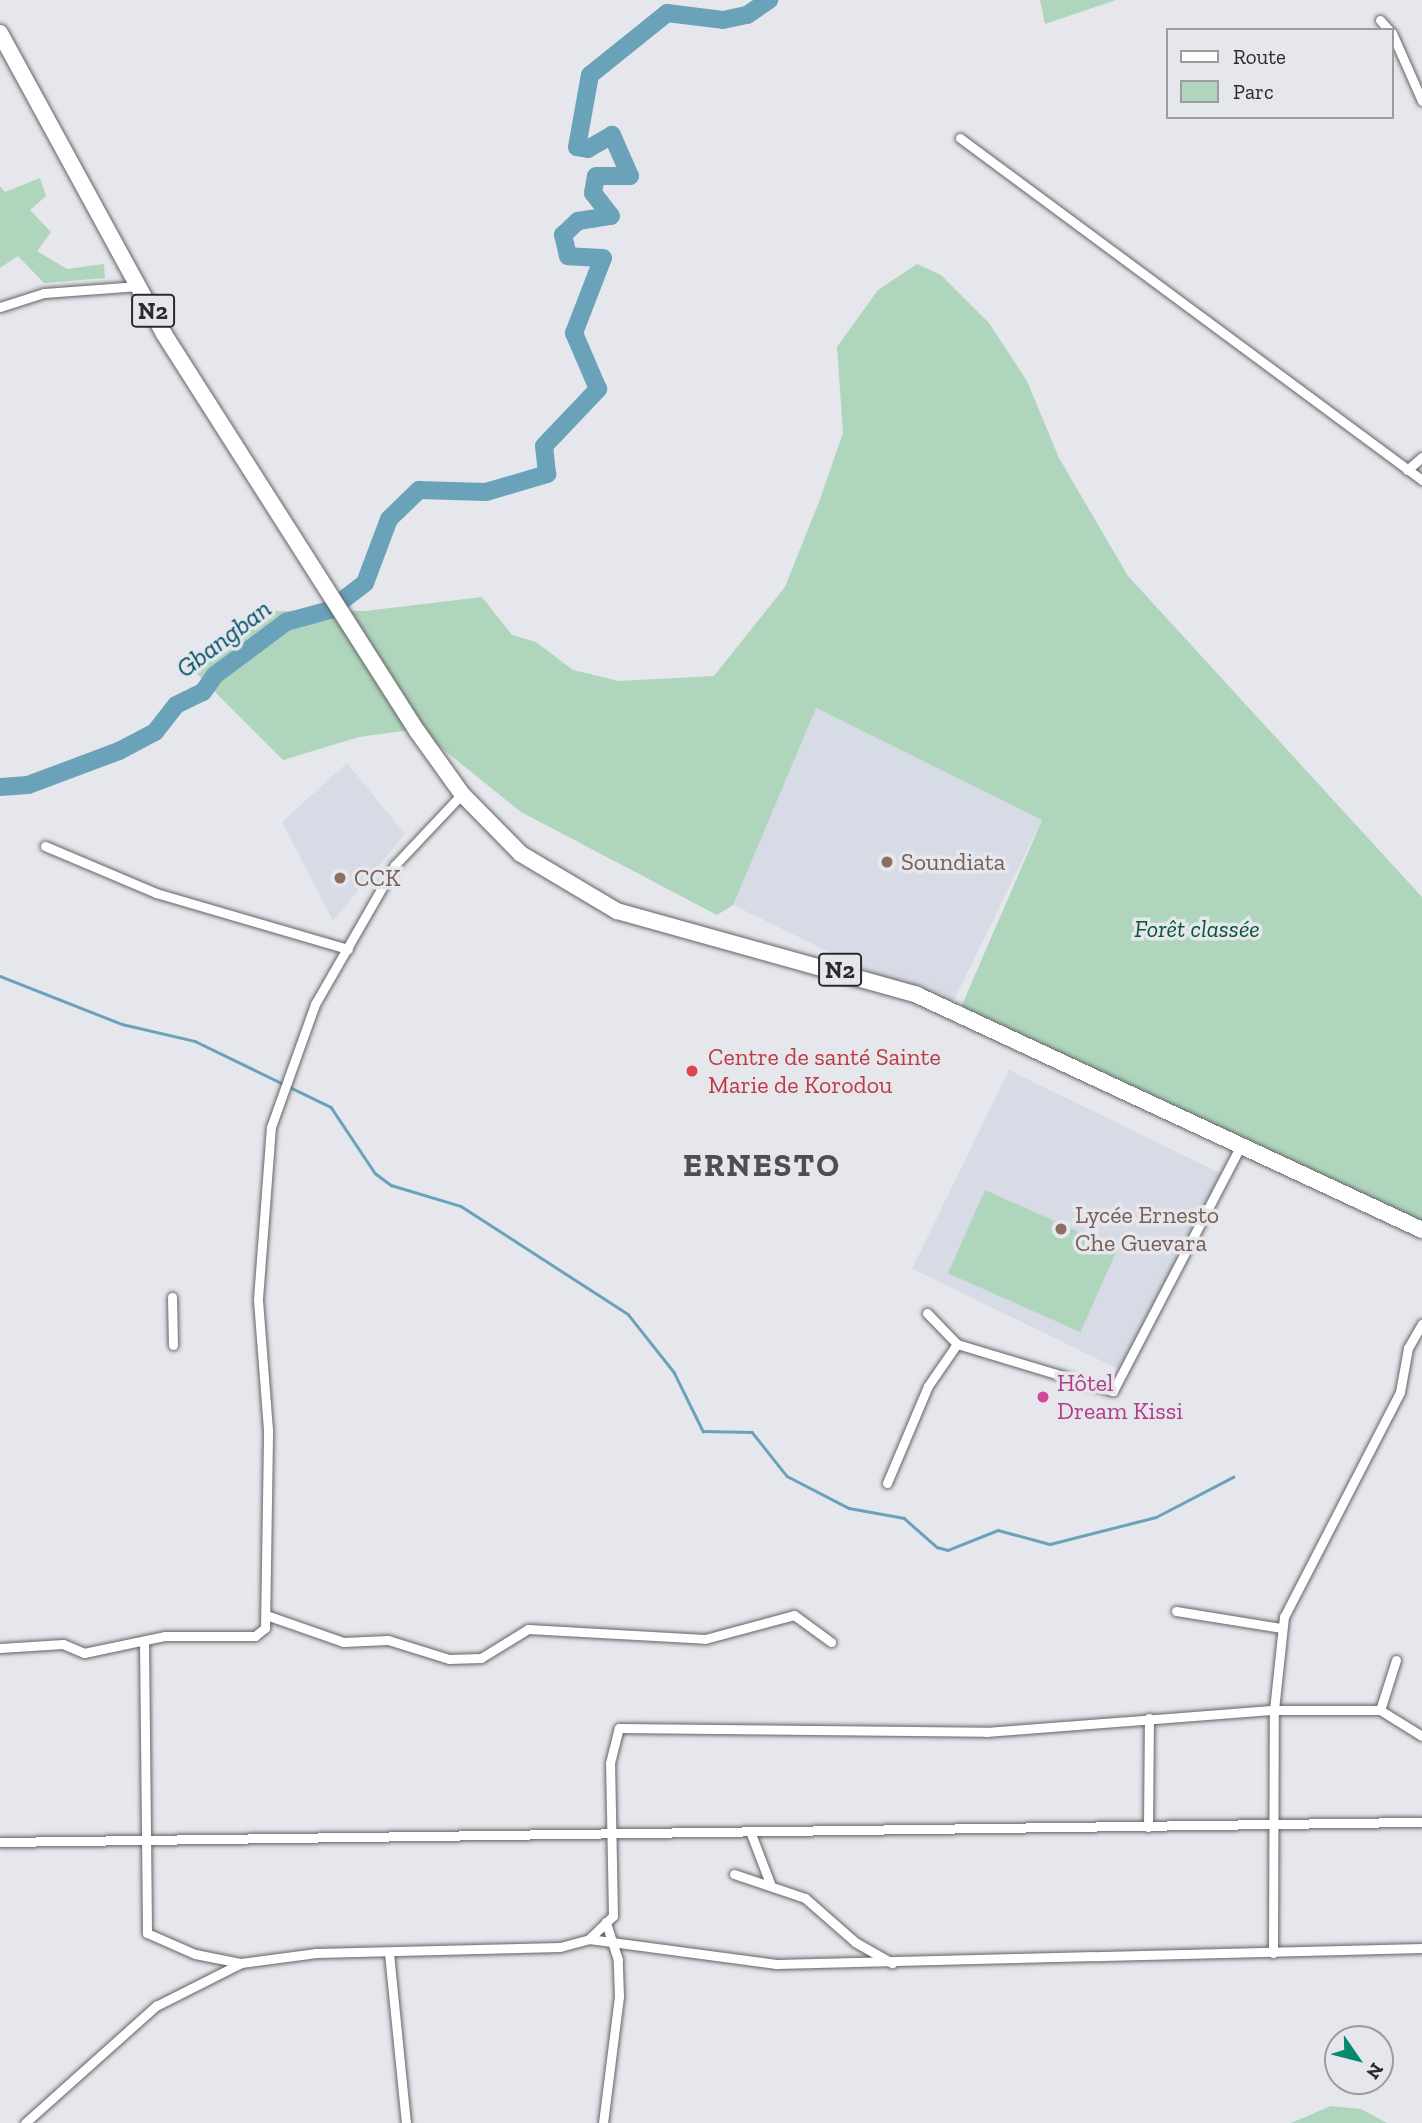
<!DOCTYPE html>
<html>
<head>
<meta charset="utf-8">
<style>
  body { margin:0 }
  #map { position:relative; width:1422px; height:2123px; overflow:hidden; background:#e5e7ec; font-family:"Zilla Slab",serif }
  div>[style] { position:absolute }
  .built>* { inset:0; background:#d6dbe6; transform-origin:0 0 }
  .green>* { inset:0; background:#afd5bc; transform-origin:0 0 }
  .stream>* { height:2.5px; margin:-1.25px; padding:0 1.25px; transform-origin:1.25px; border-radius:1.25px; background:#6aa2b9 }
  .river>* { height:18px; margin:-9px; padding:0 9px; transform-origin:9px; border-radius:9px; background:#6aa2b9 }
  .roads { filter:drop-shadow(0 0 2px #636468) drop-shadow(0 0 2px #636468) }
  .street>* { height:9px; margin:-4.5px; padding:0 4.5px; transform-origin:4.5px; border-radius:4.5px; background:#fff }
  .highway>* { height:16px; margin:-8px; padding:0 8px; transform-origin:8px; border-radius:8px; background:#fff }
  .dots>* { width:19px; height:19px; translate:-50% -50%; box-sizing:border-box; border:4px solid #e5e7ec; border-radius:50% }
  span { translate:-50% -50%; white-space:nowrap; text-align:center; line-height:1.15; -webkit-text-stroke:7px #e5e7ec; paint-order:stroke }
  .shield-label span { padding:2px 5px; background:#e5e7ec; border:2px solid; border-radius:5px; -webkit-text-stroke-width:0 }
  .shield-label { font-size:23px; color:#2b2b2d; font-weight:700 }
  .education-label { font-size:24px; color:#785e54 }
  .left { translate:0 -50%; text-align:left }
  .park-label { font-size:24px; color:#065932; font-style:italic }
  .health-label { font-size:24px; color:#be3a42 }
  .hotel-label { font-size:24px; color:#b23c85 }
  .water-label { font-size:26px; color:#005068; font-style:italic }
  .district-label { font-size:32px; color:#4d4e52; font-weight:700; letter-spacing:2px }
  .legend { position:absolute; left:1166px; top:28px; width:228px; height:91px; box-sizing:border-box; background:#e5e7ec; border:2px solid #9b9ca0; margin:0; padding:9px 12px; list-style:none; font-size:21px; color:#2b2b2d }
  .legend li { display:flex; align-items:center; gap:14px; height:35px }
  .legend b { width:35px; border:2px solid #9b9ca0 }
  .north { position:absolute; left:1324px; top:2025px; width:70px; height:70px; box-sizing:border-box; background:#e5e7ec; border:2px solid #9b9ca0; border-radius:50%; rotate:125deg; font-size:19px; font-weight:700; line-height:28px; text-align:center; color:#2b2b2d }
  .north::after { content:''; display:block; margin:auto; width:24px; height:32px; background:#068a6f; clip-path:polygon(50% 0,100% 100%,50% 72%,0 100%) }
</style>
</head>
<body>
<div id="map">
  <div class="built">
    <i style="left:815px;top:708px;width:253px;height:213px;rotate:26deg"></i>
    <i style="clip-path:polygon(347px 763px,405px 834px,333px 921px,282px 822px)"></i>
    <i style="left:1009px;top:1070px;width:237px;height:221px;rotate:26deg"></i>
  </div>
  <div class="green">
    <i style="clip-path:polygon(1040px 0,1116px 0,1045px 24px)"></i>
    <i style="clip-path:polygon(40px 178px,46px 196px,30px 210px,51px 232px,37px 251px,67px 269px,104px 264px,105px 278px,44px 283px,18px 256px,0 268px,0 186px,5px 192px)"></i>
    <i style="clip-path:polygon(917px 264px,941px 275px,989px 323px,1027px 381px,1059px 458px,1128px 576px,1422px 897px,1422px 1238px,989px 1033px,962px 1005px,1042px 820px,816px 708px,733px 905px,717px 915px,521px 812px,418px 729px,359px 737px,283px 760px,194px 671px,271px 611px,365px 611px,482px 597px,512px 635px,536px 642px,573px 670px,619px 681px,714px 676px,785px 587px,819px 502px,843px 433px,837px 347px,878px 290px)"></i>
    <i style="left:985px;top:1190px;width:145px;height:91px;rotate:24deg"></i>
    <i style="clip-path:polygon(1331px 2106px,1361px 2109px,1387px 2123px,1291px 2123px)"></i>
  </div>
  <div class="stream">
    <i style="left:0;top:976px;width:131px;rotate:21.5deg"></i>
    <i style="left:122px;top:1024px;width:75px;rotate:13.1deg"></i>
    <i style="left:195px;top:1041px;width:151px;rotate:25.9deg"></i>
    <i style="left:331px;top:1107px;width:79px;rotate:56.3deg"></i>
    <i style="left:375px;top:1173px;width:20px;rotate:37deg"></i>
    <i style="left:391px;top:1185px;width:73px;rotate:16.7deg"></i>
    <i style="left:461px;top:1206px;width:199px;rotate:32.9deg"></i>
    <i style="left:628px;top:1314px;width:74px;rotate:51.6deg"></i>
    <i style="left:674px;top:1372px;width:66px;rotate:63.8deg"></i>
    <i style="left:703px;top:1431px;width:49px;rotate:1.2deg"></i>
    <i style="left:752px;top:1432px;width:56px;rotate:51.5deg"></i>
    <i style="left:787px;top:1476px;width:70px;rotate:27.3deg"></i>
    <i style="left:849px;top:1508px;width:56px;rotate:10.3deg"></i>
    <i style="left:904px;top:1518px;width:44px;rotate:41.3deg"></i>
    <i style="left:937px;top:1547px;width:11px;rotate:15deg"></i>
    <i style="left:948px;top:1550px;width:54px;rotate:-21.8deg"></i>
    <i style="left:998px;top:1530px;width:54px;rotate:15.1deg"></i>
    <i style="left:1050px;top:1544px;width:109px;rotate:-14.3deg"></i>
    <i style="left:1156px;top:1517px;width:87px;rotate:-27.5deg"></i>
  </div>
  <div class="river">
    <i style="left:0;top:787px;width:28px;rotate:-4deg"></i>
    <i style="left:28px;top:785px;width:97px;rotate:-20.5deg"></i>
    <i style="left:119px;top:751px;width:41px;rotate:-27.8deg"></i>
    <i style="left:155px;top:732px;width:34px;rotate:-52deg"></i>
    <i style="left:176px;top:705px;width:30px;rotate:-26deg"></i>
    <i style="left:203px;top:692px;width:21px;rotate:-55deg"></i>
    <i style="left:215px;top:675px;width:89px;rotate:-36.7deg"></i>
    <i style="left:286px;top:622px;width:46px;rotate:-15.3deg"></i>
    <i style="left:330px;top:610px;width:44px;rotate:-37.6deg"></i>
    <i style="left:365px;top:583px;width:68px;rotate:-69.4deg"></i>
    <i style="left:389px;top:519px;width:42px;rotate:-44deg"></i>
    <i style="left:419px;top:490px;width:67px;rotate:1.7deg"></i>
    <i style="left:486px;top:492px;width:64px;rotate:-16.4deg"></i>
    <i style="left:547px;top:474px;width:28px;rotate:-96deg"></i>
    <i style="left:544px;top:446px;width:79px;rotate:-46.5deg"></i>
    <i style="left:598px;top:389px;width:61px;rotate:-113.2deg"></i>
    <i style="left:574px;top:333px;width:80px;rotate:-68.9deg"></i>
    <i style="left:603px;top:258px;width:35px;rotate:-177deg"></i>
    <i style="left:568px;top:256px;width:22px;rotate:-103deg"></i>
    <i style="left:563px;top:235px;width:21px;rotate:-43deg"></i>
    <i style="left:578px;top:221px;width:33px;rotate:-9deg"></i>
    <i style="left:611px;top:216px;width:29px;rotate:-128deg"></i>
    <i style="left:593px;top:193px;width:17px;rotate:-80deg"></i>
    <i style="left:596px;top:176px;width:34px"></i>
    <i style="left:630px;top:176px;width:45px;rotate:-113.7deg"></i>
    <i style="left:612px;top:135px;width:28px;rotate:150deg"></i>
    <i style="left:588px;top:149px;width:11px;rotate:-170deg"></i>
    <i style="left:577px;top:147px;width:73px;rotate:-79.8deg"></i>
    <i style="left:590px;top:75px;width:99px;rotate:-38.8deg"></i>
    <i style="left:667px;top:13px;width:56px;rotate:7.1deg"></i>
    <i style="left:723px;top:20px;width:25px;rotate:-12deg"></i>
    <i style="left:747px;top:15px;width:27px;rotate:-34deg"></i>
  </div>
  <div class="roads">
    <div class="street">
      <i style="left:1380px;top:20px;width:13px;rotate:48deg"></i>
      <i style="left:1392px;top:33px;width:74px;rotate:66.2deg"></i>
      <i style="left:960px;top:138px;width:575px;rotate:36.51deg"></i>
      <i style="left:0;top:307px;width:46px;rotate:-17.7deg"></i>
      <i style="left:44px;top:293px;width:95px;rotate:-4.2deg"></i>
      <i style="left:1407px;top:470px;width:20px;rotate:-41deg"></i>
      <i style="left:45px;top:846px;width:121px;rotate:22.9deg"></i>
      <i style="left:156px;top:893px;width:200px;rotate:16.3deg"></i>
      <i style="left:172px;top:1297px;width:48px;rotate:88.8deg"></i>
      <i style="left:927px;top:1313px;width:43px;rotate:45.9deg"></i>
      <i style="left:957px;top:1344px;width:163px;rotate:16.8deg"></i>
      <i style="left:1113px;top:1391px;width:277px;rotate:-62.5deg"></i>
      <i style="left:887px;top:1483px;width:105px;rotate:-67.1deg"></i>
      <i style="left:928px;top:1386px;width:51px;rotate:-55.4deg"></i>
      <i style="left:1176px;top:1611px;width:106px;rotate:9.2deg"></i>
      <i style="left:266px;top:1615px;width:82px;rotate:19.3deg"></i>
      <i style="left:343px;top:1642px;width:45px;rotate:-2.5deg"></i>
      <i style="left:388px;top:1640px;width:64px;rotate:17.3deg"></i>
      <i style="left:449px;top:1659px;width:32px;rotate:-2deg"></i>
      <i style="left:481px;top:1658px;width:55px;rotate:-31.7deg"></i>
      <i style="left:528px;top:1629px;width:177px;rotate:3.2deg"></i>
      <i style="left:705px;top:1639px;width:92px;rotate:-15.1deg"></i>
      <i style="left:794px;top:1615px;width:46px;rotate:36.1deg"></i>
      <i style="left:144px;top:1642px;width:291px;rotate:89.4deg"></i>
      <i style="left:147px;top:1933px;width:52px;rotate:23.6deg"></i>
      <i style="left:195px;top:1954px;width:47px;rotate:11.1deg"></i>
      <i style="left:0;top:1648px;width:63px;rotate:-3.6deg"></i>
      <i style="left:63px;top:1644px;width:23px;rotate:23deg"></i>
      <i style="left:84px;top:1653px;width:83px;rotate:-11.9deg"></i>
      <i style="left:165px;top:1636px;width:90px"></i>
      <i style="left:255px;top:1636px;width:13px;rotate:-39deg"></i>
      <i style="left:265px;top:1628px;width:198px;rotate:-89.1deg"></i>
      <i style="left:268px;top:1430px;width:131px;rotate:-94.4deg"></i>
      <i style="left:258px;top:1299px;width:172px;rotate:-85.7deg"></i>
      <i style="left:271px;top:1127px;width:131px;rotate:-70.3deg"></i>
      <i style="left:315px;top:1004px;width:160px;rotate:-60.1deg"></i>
      <i style="left:395px;top:865px;width:98px;rotate:-46.7deg"></i>
      <i style="left:1396px;top:1660px;width:52px;rotate:107.7deg"></i>
      <i style="left:1380px;top:1710px;width:49px;rotate:31.8deg"></i>
      <i style="left:1148px;top:1827px;width:109px;rotate:-89.5deg"></i>
      <i style="left:750px;top:1831px;width:59px;rotate:69.1deg"></i>
      <i style="left:0;top:1842px;width:1422px;rotate:-0.81deg"></i>
      <i style="left:734px;top:1874px;width:75px;rotate:18.7deg"></i>
      <i style="left:805px;top:1898px;width:67px;rotate:41.3deg"></i>
      <i style="left:855px;top:1942px;width:43px;rotate:29.6deg"></i>
      <i style="left:589px;top:1939px;width:189px;rotate:7.6deg"></i>
      <i style="left:776px;top:1964px;width:646px;rotate:-1.42deg"></i>
      <i style="left:389px;top:1953px;width:171px;rotate:84.3deg"></i>
      <i style="left:1273px;top:1953px;width:243px;rotate:-89.8deg"></i>
      <i style="left:1274px;top:1710px;width:94px;rotate:-83.9deg"></i>
      <i style="left:1284px;top:1617px;width:253px;rotate:-62.7deg"></i>
      <i style="left:1400px;top:1392px;width:45px;rotate:-79.7deg"></i>
      <i style="left:1408px;top:1348px;width:28px;rotate:-60deg"></i>
      <i style="left:25px;top:2123px;width:176px;rotate:-41.8deg"></i>
      <i style="left:156px;top:2006px;width:95px;rotate:-26.8deg"></i>
      <i style="left:241px;top:1963px;width:76px;rotate:-7.6deg"></i>
      <i style="left:316px;top:1953px;width:244px;rotate:-1.4deg"></i>
      <i style="left:560px;top:1947px;width:30px;rotate:-15deg"></i>
      <i style="left:589px;top:1939px;width:33px;rotate:-44deg"></i>
      <i style="left:613px;top:1916px;width:153px;rotate:-91.1deg"></i>
      <i style="left:610px;top:1763px;width:36px;rotate:-76deg"></i>
      <i style="left:619px;top:1728px;width:367px;rotate:0.6deg"></i>
      <i style="left:986px;top:1732px;width:289px;rotate:-4.4deg"></i>
      <i style="left:1274px;top:1710px;width:106px"></i>
      <i style="left:603px;top:2123px;width:127px;rotate:-82.8deg"></i>
      <i style="left:619px;top:1997px;width:37px;rotate:-92deg"></i>
      <i style="left:618px;top:1960px;width:40px;rotate:-108deg"></i>
    </div>
    <div class="highway">
      <i style="left:0;top:33px;width:343px;rotate:61.4deg"></i>
      <i style="left:164px;top:334px;width:471px;rotate:57.5deg"></i>
      <i style="left:417px;top:731px;width:77px;rotate:54.5deg"></i>
      <i style="left:462px;top:794px;width:84px;rotate:45.5deg"></i>
      <i style="left:521px;top:854px;width:112px;rotate:30.7deg"></i>
      <i style="left:617px;top:911px;width:312px;rotate:15.6deg"></i>
      <i style="left:917px;top:995px;width:557px;rotate:24.95deg"></i>
    </div>
  </div>
  <div class="dots">
    <i style="left:887px;top:862px;background:#8d6e63"></i>
    <i style="left:340px;top:878px;background:#8d6e63"></i>
    <i style="left:692px;top:1071px;background:#e0444e"></i>
    <i style="left:1061px;top:1229px;background:#8d6e63"></i>
    <i style="left:1043px;top:1397px;background:#d1479c"></i>
  </div>
  <div class="shield-label">
    <span style="left:153px;top:311px">N2</span>
    <span style="left:840px;top:970px">N2</span>
  </div>
  <div class="education-label">
    <span class="left" style="left:901px;top:862px">Soundiata</span>
    <span class="left" style="left:354px;top:878px">CCK</span>
    <span class="left" style="left:1075px;top:1229px">Lycée Ernesto<br>Che Guevara</span>
  </div>
  <div class="park-label">
    <span style="left:1197px;top:929px">Forêt classée</span>
  </div>
  <div class="health-label">
    <span class="left" style="left:708px;top:1071px">Centre de santé Sainte<br>Marie de Korodou</span>
  </div>
  <div class="hotel-label">
    <span class="left" style="left:1057px;top:1397px">Hôtel<br>Dream Kissi</span>
  </div>
  <div class="water-label">
    <span style="left:224px;top:639px;rotate:-37deg">Gbangban</span>
  </div>
  <div class="district-label">
    <span style="left:762px;top:1165px">ERNESTO</span>
  </div>
  <ul class="legend">
  <li><b style="height:9px;background:#fff"></b>Route</li>
  <li><b style="height:19px;background:#afd5bc"></b>Parc</li>
  </ul>
  <div class="north">N</div>
</div>
</body>
</html>
